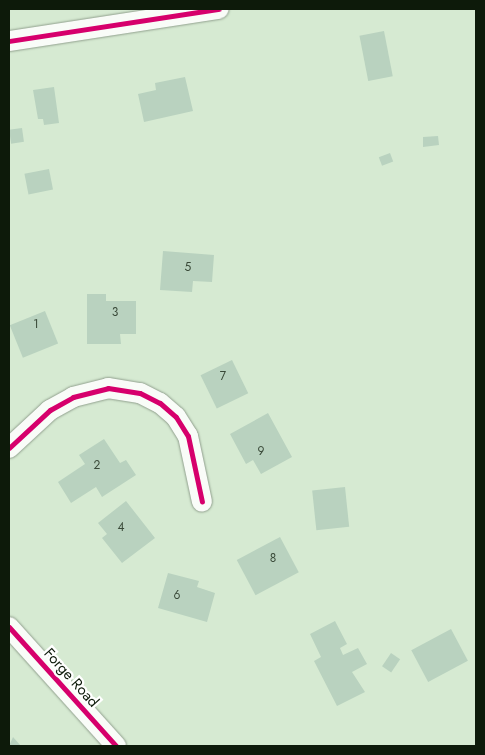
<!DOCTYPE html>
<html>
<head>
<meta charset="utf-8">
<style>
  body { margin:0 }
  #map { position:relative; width:485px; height:755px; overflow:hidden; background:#d6ead2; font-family:Jost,sans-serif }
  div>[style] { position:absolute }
  .building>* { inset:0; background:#b9d2bf; transform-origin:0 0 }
  .roads { filter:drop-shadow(0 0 1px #91a08e) drop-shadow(0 0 1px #91a08e) }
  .minor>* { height:20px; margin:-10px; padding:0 10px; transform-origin:10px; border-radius:10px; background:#f9fcf8 }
  .cycleway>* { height:5px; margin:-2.5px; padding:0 2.5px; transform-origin:2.5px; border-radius:2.5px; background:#d6006c }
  span { translate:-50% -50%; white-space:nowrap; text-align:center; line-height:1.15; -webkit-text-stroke:4.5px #fff; paint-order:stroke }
  .number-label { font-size:12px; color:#394938 }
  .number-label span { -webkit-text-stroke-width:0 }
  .street-label { font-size:15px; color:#0d1a0a }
  .frame { position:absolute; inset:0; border:10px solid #0d1a0a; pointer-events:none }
</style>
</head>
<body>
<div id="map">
  <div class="building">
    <i style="left:384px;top:31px;width:46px;height:25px;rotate:79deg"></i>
    <i style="clip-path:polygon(185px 77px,193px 111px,144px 122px,138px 94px,156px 90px,155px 83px)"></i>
    <i style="clip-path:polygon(54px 87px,59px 123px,44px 125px,43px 119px,38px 119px,33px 90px)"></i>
    <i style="left:22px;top:128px;width:14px;height:13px;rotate:82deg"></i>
    <i style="clip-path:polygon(438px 136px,439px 145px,423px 147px,423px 137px)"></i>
    <i style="left:390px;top:153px;width:9px;height:12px;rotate:69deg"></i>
    <i style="left:49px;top:169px;width:21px;height:25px;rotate:79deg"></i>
    <i style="clip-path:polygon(163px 251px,214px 255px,212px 282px,193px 281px,192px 292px,160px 290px)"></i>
    <i style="clip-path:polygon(87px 294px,106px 294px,106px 301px,136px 301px,136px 334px,120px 334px,121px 344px,87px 344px)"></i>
    <i style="left:45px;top:311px;width:35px;height:38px;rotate:68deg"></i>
    <i style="left:232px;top:360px;width:37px;height:35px;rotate:64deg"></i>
    <i style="clip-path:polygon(268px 413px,292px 457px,261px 474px,253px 460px,246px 464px,230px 434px)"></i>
    <i style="clip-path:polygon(104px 439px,120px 463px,126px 460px,136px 475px,102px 497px,96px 487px,71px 503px,58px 482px,85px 464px,79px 455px)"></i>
    <i style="left:345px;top:487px;width:40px;height:33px;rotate:84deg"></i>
    <i style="clip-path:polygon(126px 501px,155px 538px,122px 563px,102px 538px,107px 534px,98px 523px)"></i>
    <i style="left:280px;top:537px;width:40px;height:49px;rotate:62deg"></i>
    <i style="clip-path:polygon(168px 573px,199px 581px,197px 587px,215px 593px,207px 622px,158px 608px)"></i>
    <i style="clip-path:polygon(335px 621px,347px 644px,340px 648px,343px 655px,358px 648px,367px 664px,352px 672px,365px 692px,337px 706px,314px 661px,321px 657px,310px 634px)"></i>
    <i style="left:451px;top:629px;width:36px;height:45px;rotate:62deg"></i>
    <i style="left:391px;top:653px;width:11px;height:16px;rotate:34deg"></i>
    <i style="clip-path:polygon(13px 737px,21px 746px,9px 746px)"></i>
  </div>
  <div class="roads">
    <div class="minor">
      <i style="left:9px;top:41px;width:212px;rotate:-8.7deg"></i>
      <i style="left:9px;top:448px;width:56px;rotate:-42.8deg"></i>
      <i style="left:50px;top:410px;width:26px;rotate:-29deg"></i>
      <i style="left:73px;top:397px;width:36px;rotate:-14deg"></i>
      <i style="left:108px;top:388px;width:32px;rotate:9deg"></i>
      <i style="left:140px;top:393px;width:22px;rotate:27deg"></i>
      <i style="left:160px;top:403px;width:21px;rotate:41deg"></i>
      <i style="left:176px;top:417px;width:22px;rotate:58deg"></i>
      <i style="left:188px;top:436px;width:67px;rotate:78deg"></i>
      <i style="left:9px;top:627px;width:160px;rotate:48deg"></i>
    </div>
  </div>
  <div class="cycleway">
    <i style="left:9px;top:41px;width:212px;rotate:-8.7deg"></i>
    <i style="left:9px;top:448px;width:56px;rotate:-42.8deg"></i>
    <i style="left:50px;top:410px;width:26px;rotate:-29deg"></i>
    <i style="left:73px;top:397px;width:36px;rotate:-14deg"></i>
    <i style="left:108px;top:388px;width:32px;rotate:9deg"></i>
    <i style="left:140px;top:393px;width:22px;rotate:27deg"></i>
    <i style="left:160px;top:403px;width:21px;rotate:41deg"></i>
    <i style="left:176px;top:417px;width:22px;rotate:58deg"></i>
    <i style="left:188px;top:436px;width:67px;rotate:78deg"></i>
    <i style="left:9px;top:627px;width:160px;rotate:48deg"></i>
  </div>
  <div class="number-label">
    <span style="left:188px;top:268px">5</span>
    <span style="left:115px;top:313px">3</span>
    <span style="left:36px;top:325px">1</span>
    <span style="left:223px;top:377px">7</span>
    <span style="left:261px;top:452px">9</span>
    <span style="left:97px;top:466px">2</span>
    <span style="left:121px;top:528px">4</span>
    <span style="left:273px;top:559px">8</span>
    <span style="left:177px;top:596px">6</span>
  </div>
  <div class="street-label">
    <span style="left:71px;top:678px;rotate:48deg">Forge Road</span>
  </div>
  <div class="frame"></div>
</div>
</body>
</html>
